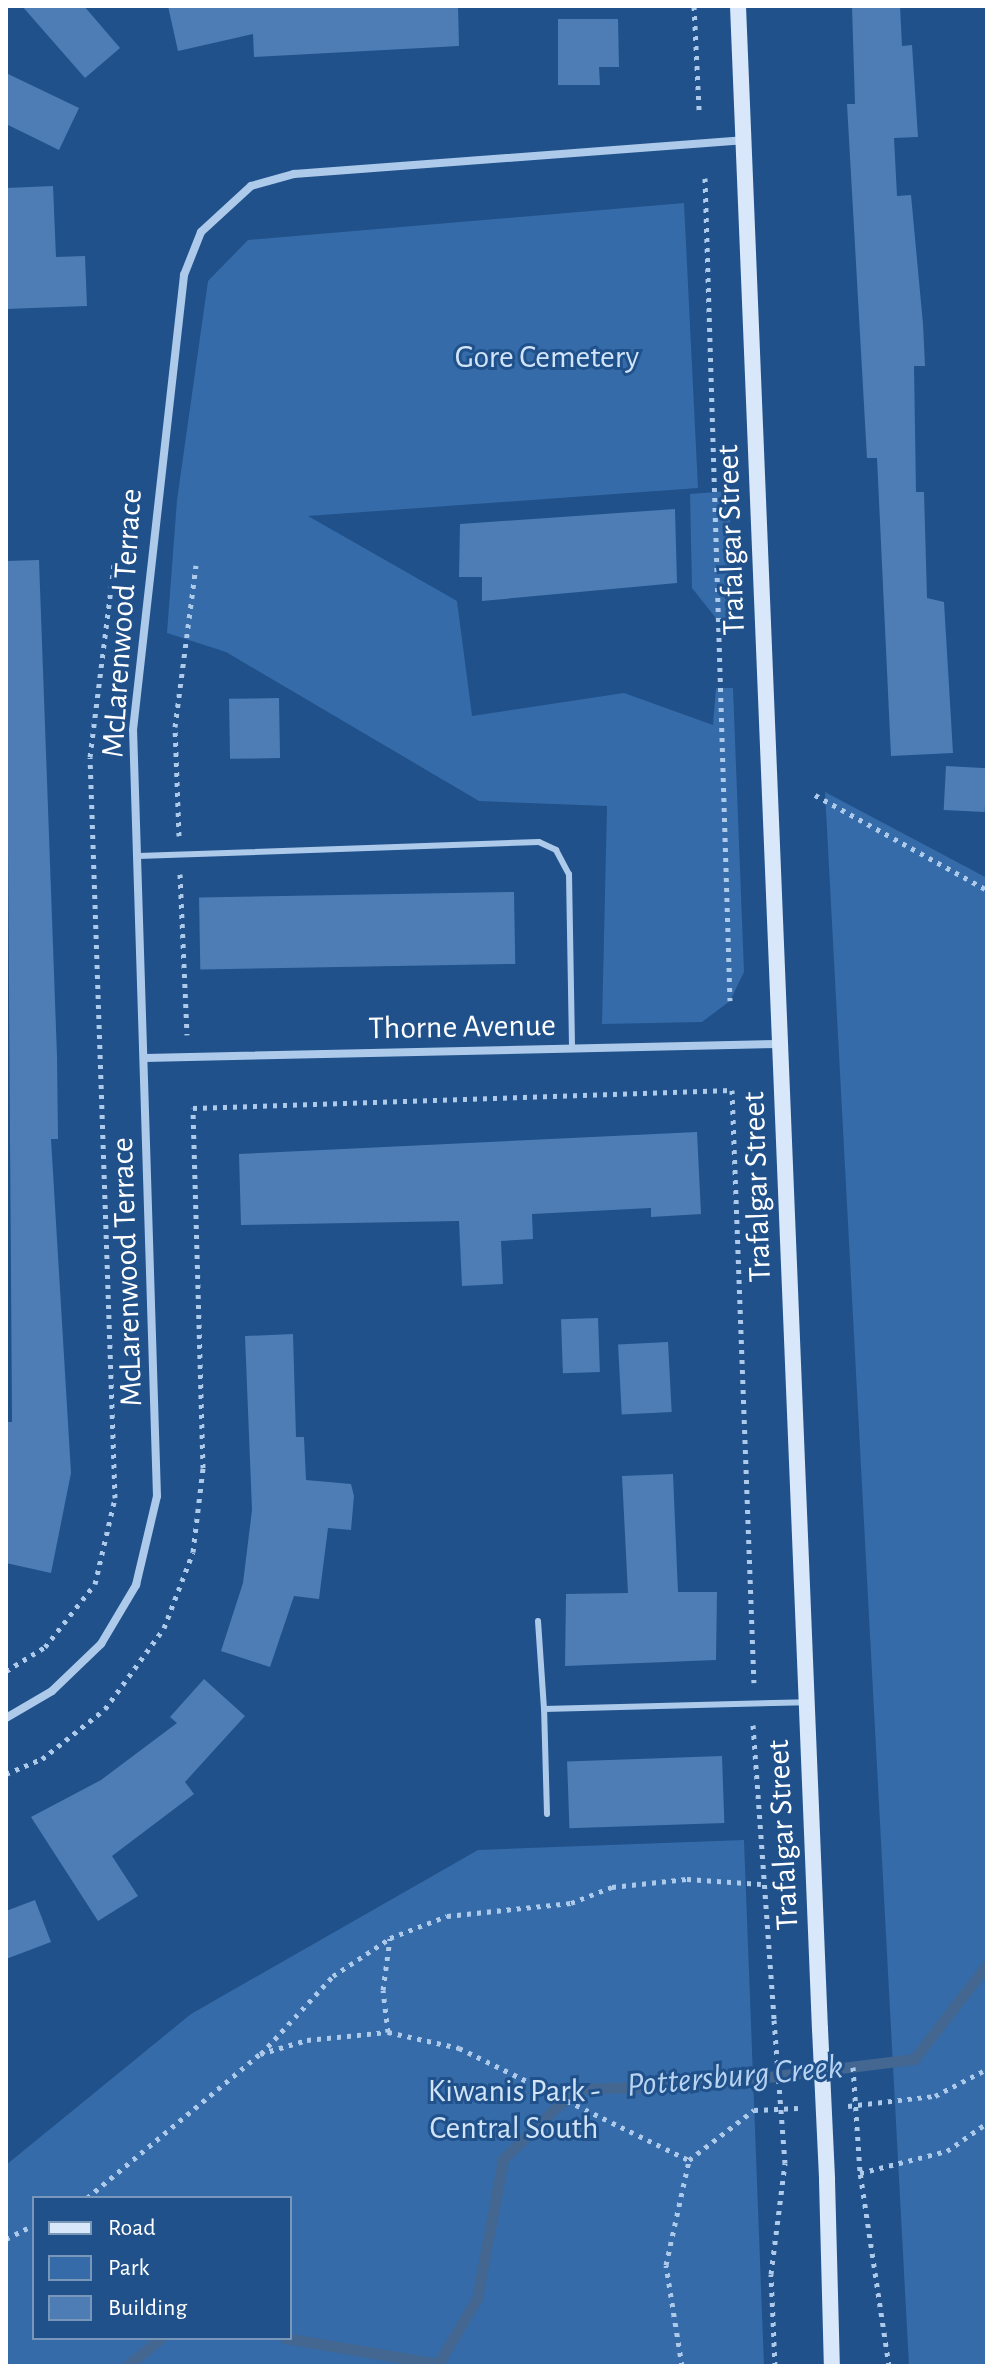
<!DOCTYPE html>
<html>
<head>
<meta charset="utf-8">
<style>
  body { margin:0 }
  #map { position:relative; width:993px; height:2372px; overflow:hidden; background:#20518b; font-family:"Alegreya Sans",sans-serif }
  div>[style] { position:absolute }
  .green>* { inset:0; background:#346ba8 }
  .stream>* { height:11px; margin:-5.5px; padding:0 5.5px; transform-origin:5.5px; border-radius:5.5px; background:#436790 }
  .building>* { inset:0; background:#4d7db4; transform-origin:0 0 }
  .path>* { height:5px; margin-top:-2.5px; transform-origin:0; background:repeating-linear-gradient(90deg,#adcaeb 0 4px,transparent 0 10px) }
  .service>* { height:6px; margin:-3px; padding:0 3px; transform-origin:3px; border-radius:3px; background:#adcaeb }
  .minor>* { height:8px; margin:-4px; padding:0 4px; transform-origin:4px; border-radius:4px; background:#adcaeb }
  .secondary>* { height:16px; margin:-8px; padding:0 8px; transform-origin:8px; border-radius:8px; background:#d8e7f9 }
  .path-bridge>* { height:5px; margin-top:-2.5px; transform-origin:0; background:repeating-linear-gradient(90deg,#adcaeb 0 4px,transparent 0 10px) }
  .secondary-bridge>* { height:16px; margin:-8px; padding:0 8px; transform-origin:8px; border-radius:8px; background:#d8e7f9 }
  span { translate:-50% -50%; white-space:nowrap; text-align:center; line-height:1.15; -webkit-text-stroke:6px #20518b; paint-order:stroke }
  .park-label { font-size:32px; color:#d1e4f8 }
  .street-label { font-size:32px; color:#fff }
  .water-label { font-size:34px; color:#b8d4f2; font-style:italic }
  .frame { position:absolute; inset:0; border:8px solid #fff; pointer-events:none }
  .legend { position:absolute; left:32px; top:2196px; width:260px; height:144px; box-sizing:border-box; background:#20518b; border:2px solid #7997b9; margin:0; padding:10px 14px; list-style:none; font-size:24px; color:#fff }
  .legend li { display:flex; align-items:center; gap:16px; height:40px }
  .legend b { width:40px; border:2px solid #7997b9 }
</style>
</head>
<body>
<div id="map">
  <div class="green">
    <i style="clip-path:polygon(684px 203px,698px 488px,308px 516px,457px 601px,472px 716px,624px 693px,713px 725px,716px 688px,733px 688px,744px 972px,730px 1001px,702px 1022px,602px 1024px,607px 806px,479px 801px,226px 652px,167px 633px,177px 500px,208px 281px,248px 240px)"></i>
    <i style="clip-path:polygon(729px 491px,734px 620px,719px 622px,692px 588px,690px 494px)"></i>
    <i style="clip-path:polygon(825px 792px,987px 878px,987px 2366px,909px 2366px)"></i>
    <i style="clip-path:polygon(evenodd,744px 1840px,764px 2366px,6px 2366px,6px 2165px,191px 2014px,478px 1850px,744px 1840px,290px 2198px,290px 2338px,34px 2338px,34px 2198px,290px 2198px)"></i>
  </div>
  <div class="stream">
    <i style="left:285px;top:2338px;width:155px;rotate:9.6deg"></i>
    <i style="left:438px;top:2364px;width:77px;rotate:-59.4deg"></i>
    <i style="left:477px;top:2298px;width:141px;rotate:-79.4deg"></i>
    <i style="left:503px;top:2159px;width:100px;rotate:-44.2deg"></i>
    <i style="left:575px;top:2089px;width:128px;rotate:-1.8deg"></i>
    <i style="left:703px;top:2085px;width:213px;rotate:-7deg"></i>
    <i style="left:914px;top:2059px;width:119px;rotate:-52.2deg"></i>
    <i style="left:127px;top:2366px;width:44px;rotate:-39.5deg"></i>
  </div>
  <div class="building">
    <i style="clip-path:polygon(22px 6px,84px 6px,120px 48px,85px 78px)"></i>
    <i style="clip-path:polygon(168px 6px,458px 6px,459px 46px,254px 57px,253px 34px,178px 51px)"></i>
    <i style="clip-path:polygon(900px 6px,902px 46px,912px 45px,918px 137px,894px 138px,897px 196px,911px 195px,923px 324px,925px 366px,914px 366px,916px 492px,924px 492px,927px 598px,944px 602px,953px 753px,891px 756px,877px 458px,867px 458px,847px 104px,855px 104px,852px 7px)"></i>
    <i style="clip-path:polygon(558px 19px,618px 19px,619px 67px,599px 67px,600px 85px,558px 85px)"></i>
    <i style="clip-path:polygon(6px 73px,79px 108px,59px 150px,6px 124px)"></i>
    <i style="clip-path:polygon(53px 186px,56px 257px,85px 256px,87px 306px,6px 309px,6px 188px)"></i>
    <i style="clip-path:polygon(675px 509px,677px 583px,482px 601px,482px 577px,459px 577px,460px 524px)"></i>
    <i style="clip-path:polygon(39px 560px,57px 1056px,58px 1139px,51px 1139px,71px 1473px,51px 1573px,6px 1563px,6px 1422px,12px 1422px,6px 561px)"></i>
    <i style="left:279px;top:698px;width:60px;height:50px;rotate:89deg"></i>
    <i style="left:946px;top:766px;width:41px;height:44px;rotate:3deg"></i>
    <i style="left:514px;top:892px;width:72px;height:315px;rotate:89deg"></i>
    <i style="clip-path:polygon(697px 1132px,701px 1214px,651px 1217px,651px 1208px,532px 1214px,533px 1239px,501px 1241px,503px 1284px,462px 1286px,459px 1221px,241px 1225px,239px 1154px)"></i>
    <i style="left:598px;top:1318px;width:54px;height:37px;rotate:88deg"></i>
    <i style="clip-path:polygon(293px 1334px,296px 1437px,304px 1437px,306px 1480px,351px 1484px,354px 1496px,351px 1530px,328px 1528px,319px 1599px,294px 1596px,270px 1667px,221px 1651px,243px 1583px,252px 1510px,245px 1336px)"></i>
    <i style="left:668px;top:1342px;width:70px;height:50px;rotate:87deg"></i>
    <i style="clip-path:polygon(673px 1474px,678px 1592px,717px 1592px,716px 1660px,565px 1666px,566px 1594px,628px 1593px,622px 1476px)"></i>
    <i style="clip-path:polygon(204px 1679px,245px 1716px,185px 1782px,194px 1794px,112px 1856px,138px 1896px,98px 1921px,31px 1817px,101px 1780px,177px 1723px,170px 1717px)"></i>
    <i style="left:722px;top:1756px;width:67px;height:155px;rotate:88deg"></i>
    <i style="clip-path:polygon(35px 1900px,51px 1942px,6px 1959px,6px 1911px)"></i>
  </div>
  <div class="path">
    <i style="left:694px;top:6px;width:104px;rotate:87.2deg"></i>
    <i style="left:705px;top:178px;width:823px;rotate:88.26deg"></i>
    <i style="left:815px;top:795px;width:196px;rotate:28.9deg"></i>
    <i style="left:179px;top:836px;width:109px;rotate:-92.1deg"></i>
    <i style="left:175px;top:727px;width:163px;rotate:-82.6deg"></i>
    <i style="left:180px;top:874px;width:161px;rotate:87.5deg"></i>
    <i style="left:6px;top:1671px;width:46px;rotate:-31.6deg"></i>
    <i style="left:45px;top:1647px;width:80px;rotate:-51.6deg"></i>
    <i style="left:95px;top:1584px;width:88px;rotate:-76.9deg"></i>
    <i style="left:115px;top:1498px;width:741px;rotate:-91.93deg"></i>
    <i style="left:90px;top:757px;width:195px;rotate:-82.9deg"></i>
    <i style="left:753px;top:1725px;width:296px;rotate:85.9deg"></i>
    <i style="left:6px;top:1774px;width:39px;rotate:-23deg"></i>
    <i style="left:42px;top:1759px;width:80px;rotate:-38.4deg"></i>
    <i style="left:105px;top:1709px;width:100px;rotate:-53.9deg"></i>
    <i style="left:164px;top:1628px;width:81px;rotate:-69.1deg"></i>
    <i style="left:193px;top:1552px;width:85px;rotate:-83.2deg"></i>
    <i style="left:203px;top:1468px;width:360px;rotate:-91.6deg"></i>
    <i style="left:193px;top:1108px;width:539px;rotate:-1.91deg"></i>
    <i style="left:732px;top:1090px;width:593px;rotate:87.88deg"></i>
    <i style="left:388px;top:2032px;width:73px;rotate:12.7deg"></i>
    <i style="left:459px;top:2048px;width:256px;rotate:26deg"></i>
    <i style="left:261px;top:2054px;width:106px;rotate:-47.3deg"></i>
    <i style="left:333px;top:1976px;width:67px;rotate:-33.5deg"></i>
    <i style="left:848px;top:2106px;width:88px;rotate:-6.6deg"></i>
    <i style="left:935px;top:2096px;width:59px;rotate:-27.4deg"></i>
    <i style="left:87px;top:2198px;width:225px;rotate:-39.8deg"></i>
    <i style="left:260px;top:2054px;width:49px;rotate:-16.6deg"></i>
    <i style="left:307px;top:2040px;width:81px;rotate:-5.6deg"></i>
    <i style="left:388px;top:2032px;width:42px;rotate:-96.8deg"></i>
    <i style="left:383px;top:1990px;width:52px;rotate:-82.3deg"></i>
    <i style="left:390px;top:1938px;width:61px;rotate:-21.1deg"></i>
    <i style="left:447px;top:1916px;width:125px;rotate:-6deg"></i>
    <i style="left:571px;top:1903px;width:44px;rotate:-21.3deg"></i>
    <i style="left:612px;top:1887px;width:75px;rotate:-6.1deg"></i>
    <i style="left:687px;top:1879px;width:74px;rotate:3.9deg"></i>
    <i style="left:6px;top:2239px;width:31px;rotate:-27deg"></i>
    <i style="left:682px;top:2366px;width:102px;rotate:-99deg"></i>
    <i style="left:666px;top:2265px;width:107px;rotate:-77.6deg"></i>
    <i style="left:689px;top:2160px;width:82px;rotate:-37.6deg"></i>
    <i style="left:754px;top:2110px;width:44px;rotate:-2.6deg"></i>
    <i style="left:775px;top:2366px;width:92px;rotate:-92.5deg"></i>
    <i style="left:771px;top:2274px;width:112px;rotate:-82.8deg"></i>
    <i style="left:889px;top:2366px;width:195px;rotate:-98.5deg"></i>
    <i style="left:860px;top:2173px;width:90px;rotate:-14.2deg"></i>
    <i style="left:947px;top:2151px;width:49px;rotate:-35deg"></i>
  </div>
  <div class="service">
    <i style="left:138px;top:856px;width:401px;rotate:-2deg"></i>
    <i style="left:539px;top:842px;width:19px;rotate:25deg"></i>
    <i style="left:556px;top:850px;width:27px;rotate:62deg"></i>
    <i style="left:569px;top:874px;width:175px;rotate:89deg"></i>
    <i style="left:538px;top:1621px;width:88px;rotate:86.1deg"></i>
    <i style="left:547px;top:1814px;width:105px;rotate:-91.6deg"></i>
    <i style="left:544px;top:1709px;width:262px;rotate:-1.5deg"></i>
  </div>
  <div class="minor">
    <i style="left:145px;top:1058px;width:634px;rotate:-1.27deg"></i>
    <i style="left:6px;top:1718px;width:53px;rotate:-30.4deg"></i>
    <i style="left:52px;top:1691px;width:68px;rotate:-43.8deg"></i>
    <i style="left:101px;top:1644px;width:69px;rotate:-59.3deg"></i>
    <i style="left:136px;top:1585px;width:91px;rotate:-76.7deg"></i>
    <i style="left:157px;top:1496px;width:766px;rotate:-91.79deg"></i>
    <i style="left:133px;top:730px;width:458px;rotate:-83.6deg"></i>
    <i style="left:184px;top:275px;width:46px;rotate:-68.4deg"></i>
    <i style="left:201px;top:232px;width:68px;rotate:-42.6deg"></i>
    <i style="left:251px;top:186px;width:45px;rotate:-15.6deg"></i>
    <i style="left:294px;top:174px;width:450px;rotate:-4.3deg"></i>
  </div>
  <div class="secondary">
    <i style="left:738px;top:6px;width:2025px;rotate:87.68deg"></i>
    <i style="left:827px;top:2180px;width:186px;rotate:88.5deg"></i>
  </div>
  <div class="path-bridge">
    <i style="left:774px;top:2020px;width:143px;rotate:85.6deg"></i>
    <i style="left:853px;top:2067px;width:106px;rotate:86.2deg"></i>
  </div>
  <div class="secondary-bridge">
    <i style="left:820px;top:2029px;width:151px;rotate:87.3deg"></i>
  </div>
  <div class="park-label">
    <span style="left:547px;top:357px">Gore Cemetery</span>
    <span style="left:514px;top:2110px">Kiwanis Park -<br>Central South</span>
  </div>
  <div class="street-label">
    <span style="left:731px;top:540px;rotate:-92deg">Trafalgar Street</span>
    <span style="left:122px;top:623px;rotate:-86deg">McLarenwood Terrace</span>
    <span style="left:462px;top:1027px;rotate:-1deg">Thorne Avenue</span>
    <span style="left:757px;top:1187px;rotate:-92deg">Trafalgar Street</span>
    <span style="left:127px;top:1272px;rotate:-92deg">McLarenwood Terrace</span>
    <span style="left:783px;top:1835px;rotate:-93deg">Trafalgar Street</span>
  </div>
  <div class="water-label">
    <span style="left:735px;top:2077px;rotate:-5deg">Pottersburg Creek</span>
  </div>
  <div class="frame"></div>
  <ul class="legend">
  <li><b style="height:10px;background:#d8e7f9"></b>Road</li>
  <li><b style="height:22px;background:#346ba8"></b>Park</li>
  <li><b style="height:22px;background:#4d7db4"></b>Building</li>
  </ul>
</div>
</body>
</html>
